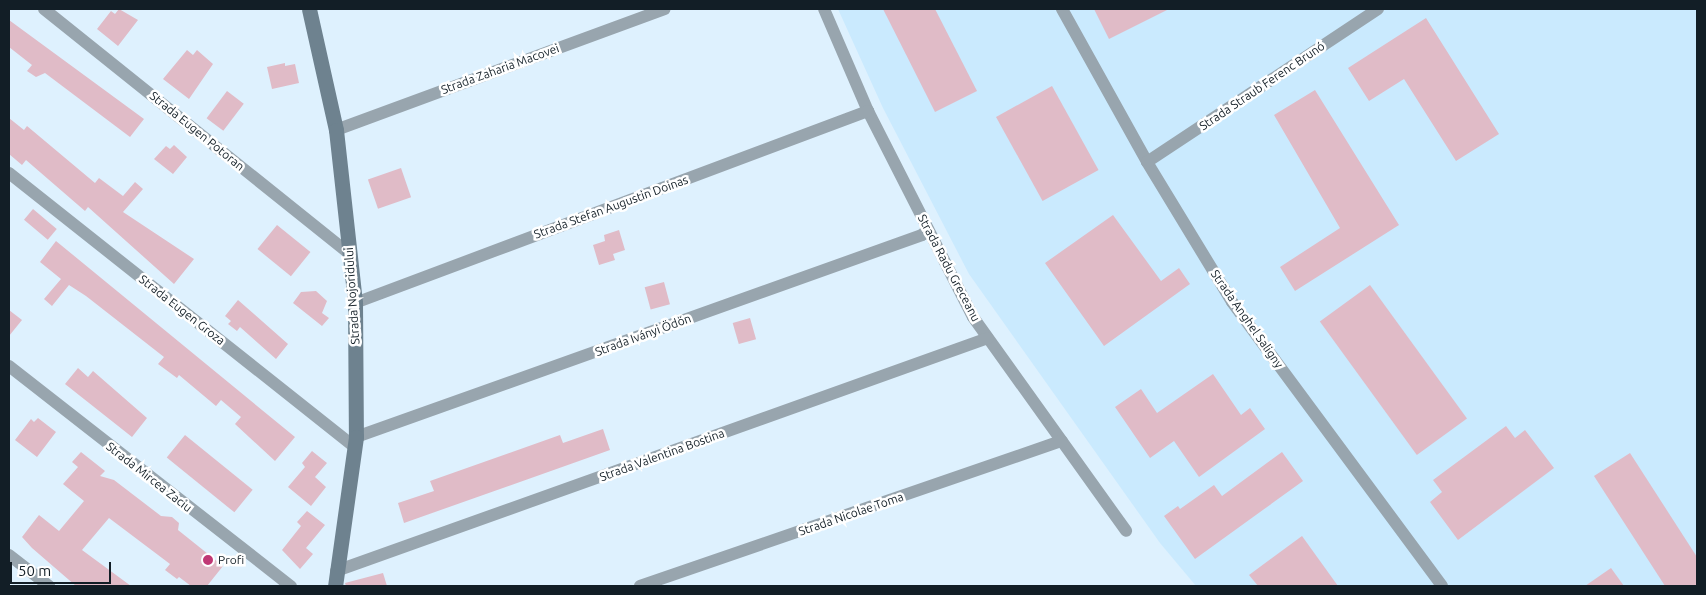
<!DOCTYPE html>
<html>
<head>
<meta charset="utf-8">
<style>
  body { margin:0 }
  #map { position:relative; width:1706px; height:595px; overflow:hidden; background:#def1fe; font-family:Ubuntu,sans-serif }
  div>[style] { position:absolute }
  .built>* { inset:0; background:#caeafe }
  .building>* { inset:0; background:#e0bbc7; transform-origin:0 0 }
  .street>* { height:12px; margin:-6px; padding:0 6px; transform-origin:6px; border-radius:6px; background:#98a5ae }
  .secondary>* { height:15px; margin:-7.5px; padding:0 7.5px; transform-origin:7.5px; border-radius:7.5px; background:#6e828f }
  .dots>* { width:14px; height:14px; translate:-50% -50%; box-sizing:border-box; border:2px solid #fff; border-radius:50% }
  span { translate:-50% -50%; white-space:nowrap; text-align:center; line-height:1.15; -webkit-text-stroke:5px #fff; paint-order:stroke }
  .street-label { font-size:12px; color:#121e26 }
  .poi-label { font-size:12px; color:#121e26 }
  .left { translate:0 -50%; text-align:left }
  .frame { position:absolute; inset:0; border:10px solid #121e26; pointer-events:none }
  .scale { position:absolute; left:10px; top:562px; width:101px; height:22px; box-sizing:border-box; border:2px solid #121e26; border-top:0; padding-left:6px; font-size:15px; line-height:18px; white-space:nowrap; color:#121e26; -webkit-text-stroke:4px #fff; paint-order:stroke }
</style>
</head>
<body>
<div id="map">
  <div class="built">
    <i style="clip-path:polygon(838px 9px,1697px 9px,1697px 586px,1196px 586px,1160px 543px,969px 274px,883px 108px)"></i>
  </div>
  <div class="building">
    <i style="clip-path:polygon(119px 9px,138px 20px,118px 46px,97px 29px,111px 11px,115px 14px)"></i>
    <i style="clip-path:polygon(883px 9px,935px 9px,977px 91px,935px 112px)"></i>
    <i style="clip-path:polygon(1094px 9px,1169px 9px,1109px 39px)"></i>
    <i style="clip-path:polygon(1426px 18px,1499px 134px,1456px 161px,1404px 79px,1369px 101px,1348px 68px)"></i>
    <i style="clip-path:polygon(9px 20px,144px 119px,130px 137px,45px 73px,36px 77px,27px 71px,32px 65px,9px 47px)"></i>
    <i style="clip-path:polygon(187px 50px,193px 55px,197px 50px,213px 64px,189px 99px,163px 79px)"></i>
    <i style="clip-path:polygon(285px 63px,285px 66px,295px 64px,299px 83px,272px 89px,267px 67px)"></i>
    <i style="left:1052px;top:86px;width:96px;height:64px;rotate:61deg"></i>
    <i style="clip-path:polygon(1315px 90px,1399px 225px,1295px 291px,1280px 267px,1340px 228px,1274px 115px)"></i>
    <i style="left:227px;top:91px;width:21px;height:34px;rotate:37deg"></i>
    <i style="clip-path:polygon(9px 118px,24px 130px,27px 126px,95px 183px,99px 178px,123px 196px,135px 182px,143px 189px,123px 212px,194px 259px,174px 284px,88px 207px,85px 211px,26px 160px,22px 165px,9px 154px)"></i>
    <i style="clip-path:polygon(174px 145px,187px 157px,173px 174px,154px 159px,166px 146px,170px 149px)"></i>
    <i style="left:401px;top:168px;width:31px;height:35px;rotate:71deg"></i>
    <i style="left:33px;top:209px;width:31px;height:14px;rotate:40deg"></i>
    <i style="clip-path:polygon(1113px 215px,1161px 281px,1179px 268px,1190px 284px,1104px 346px,1045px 263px)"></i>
    <i style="left:277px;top:225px;width:43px;height:31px;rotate:39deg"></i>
    <i style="clip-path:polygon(619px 230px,625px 250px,613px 254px,615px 260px,599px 265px,593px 245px,605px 241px,604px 235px)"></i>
    <i style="clip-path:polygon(56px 241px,295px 437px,275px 461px,235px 424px,241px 417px,221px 400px,216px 406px,179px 375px,177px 378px,158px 364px,164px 357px,86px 296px,69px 285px,52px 306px,44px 299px,61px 279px,40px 262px)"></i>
    <i style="left:664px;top:282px;width:23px;height:20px;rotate:75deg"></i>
    <i style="left:1370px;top:285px;width:165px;height:62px;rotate:54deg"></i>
    <i style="clip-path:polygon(316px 291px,327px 301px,322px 313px,329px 318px,322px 326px,293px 303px,301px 292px)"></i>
    <i style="clip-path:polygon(238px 300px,288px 344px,276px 359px,240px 327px,237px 331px,228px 324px,231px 321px,225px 316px)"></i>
    <i style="clip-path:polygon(9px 310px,22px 320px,9px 336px)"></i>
    <i style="left:750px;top:318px;width:22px;height:18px;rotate:74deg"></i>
    <i style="clip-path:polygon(78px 368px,88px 377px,93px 371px,147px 418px,132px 437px,65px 384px)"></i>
    <i style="clip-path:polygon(1213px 374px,1241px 415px,1250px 408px,1265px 429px,1199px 477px,1174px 441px,1150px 458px,1115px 407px,1141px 389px,1157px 413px)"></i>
    <i style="clip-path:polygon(38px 418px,56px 432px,37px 457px,15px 440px,31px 419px,34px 422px)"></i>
    <i style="clip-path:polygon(1506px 426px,1515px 438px,1525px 430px,1554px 468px,1458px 540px,1430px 502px,1442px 492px,1433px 480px)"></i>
    <i style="clip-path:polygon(603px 429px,610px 450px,404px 523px,398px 503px,434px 491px,430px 481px,560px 435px,563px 443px)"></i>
    <i style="left:185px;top:435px;width:87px;height:29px;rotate:39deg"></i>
    <i style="clip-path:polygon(312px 451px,327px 463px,315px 477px,326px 487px,311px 506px,288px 487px,305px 467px,302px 463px)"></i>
    <i style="clip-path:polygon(81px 452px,105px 471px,100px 476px,114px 480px,161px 516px,172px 517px,179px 523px,178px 530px,223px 566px,207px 586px,191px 586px,179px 577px,177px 579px,165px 570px,170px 564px,109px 518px,82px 550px,131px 586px,76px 586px,32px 548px,22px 537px,39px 515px,59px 531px,84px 501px,63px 484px,78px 467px,72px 462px)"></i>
    <i style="clip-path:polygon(1282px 452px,1303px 481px,1195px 559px,1164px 516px,1178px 506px,1180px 509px,1214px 485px,1222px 496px)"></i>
    <i style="clip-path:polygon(1630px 453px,1697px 557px,1697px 586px,1665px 586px,1594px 476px)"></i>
    <i style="clip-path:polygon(307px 511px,325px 525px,306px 548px,313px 554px,300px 569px,282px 550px,301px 526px,297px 522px)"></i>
    <i style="clip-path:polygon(1302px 536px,1338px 586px,1258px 586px,1249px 575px)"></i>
    <i style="clip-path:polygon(1611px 568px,1624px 586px,1585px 586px)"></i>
    <i style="clip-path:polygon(383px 573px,387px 586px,346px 586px,345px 583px)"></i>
  </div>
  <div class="street">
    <i style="left:44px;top:9px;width:392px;rotate:38.7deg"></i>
    <i style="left:824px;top:9px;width:111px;rotate:66.7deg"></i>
    <i style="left:868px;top:111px;width:231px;rotate:63deg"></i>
    <i style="left:973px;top:317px;width:263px;rotate:54.4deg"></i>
    <i style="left:1062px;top:9px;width:175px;rotate:60.9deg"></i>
    <i style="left:1147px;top:162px;width:164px;rotate:58.7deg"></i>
    <i style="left:1232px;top:302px;width:353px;rotate:53.5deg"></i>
    <i style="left:336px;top:130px;width:350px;rotate:-20.2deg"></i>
    <i style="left:1147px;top:162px;width:277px;rotate:-33.5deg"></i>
    <i style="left:9px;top:173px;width:441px;rotate:38.4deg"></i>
    <i style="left:355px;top:303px;width:548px;rotate:-20.52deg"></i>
    <i style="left:9px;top:366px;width:358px;rotate:38deg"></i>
    <i style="left:356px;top:437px;width:601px;rotate:-19.64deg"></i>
    <i style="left:922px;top:235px;width:8px;rotate:-45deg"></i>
    <i style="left:9px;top:555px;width:51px;rotate:37.8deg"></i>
    <i style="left:336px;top:571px;width:692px;rotate:-19.66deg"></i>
    <i style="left:640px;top:586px;width:446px;rotate:-19deg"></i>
  </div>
  <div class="secondary">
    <i style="left:309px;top:9px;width:124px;rotate:77.4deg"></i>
    <i style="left:336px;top:130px;width:174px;rotate:83.7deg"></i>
    <i style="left:355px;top:303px;width:134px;rotate:89.6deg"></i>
    <i style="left:356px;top:437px;width:150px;rotate:98deg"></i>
  </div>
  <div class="dots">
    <i style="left:208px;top:560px;background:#c03875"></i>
  </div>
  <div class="street-label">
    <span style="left:500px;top:69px;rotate:-20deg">Strada Zaharia Macovei</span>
    <span style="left:1262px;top:86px;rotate:-34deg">Strada Straub Ferenc Brunó</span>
    <span style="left:197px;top:131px;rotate:39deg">Strada Eugen Potoran</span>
    <span style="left:611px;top:207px;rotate:-20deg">Strada Stefan Augustin Doinas</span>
    <span style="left:949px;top:268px;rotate:62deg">Strada Radu Greceanu</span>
    <span style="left:352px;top:296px;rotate:-94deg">Strada Nojoridului</span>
    <span style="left:182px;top:310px;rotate:38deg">Strada Eugen Groza</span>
    <span style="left:1247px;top:319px;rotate:55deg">Strada Anghel Saligny</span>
    <span style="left:643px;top:335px;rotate:-20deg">Strada Iványi Ödön</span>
    <span style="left:662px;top:455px;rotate:-20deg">Strada Valentina Bostina</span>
    <span style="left:149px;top:477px;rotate:38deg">Strada Mircea Zaciu</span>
    <span style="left:851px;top:514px;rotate:-19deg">Strada Nicolae Toma</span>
  </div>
  <div class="poi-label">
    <span class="left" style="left:218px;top:560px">Profi</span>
  </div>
  <div class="frame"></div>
  <div class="scale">50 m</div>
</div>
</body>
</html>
